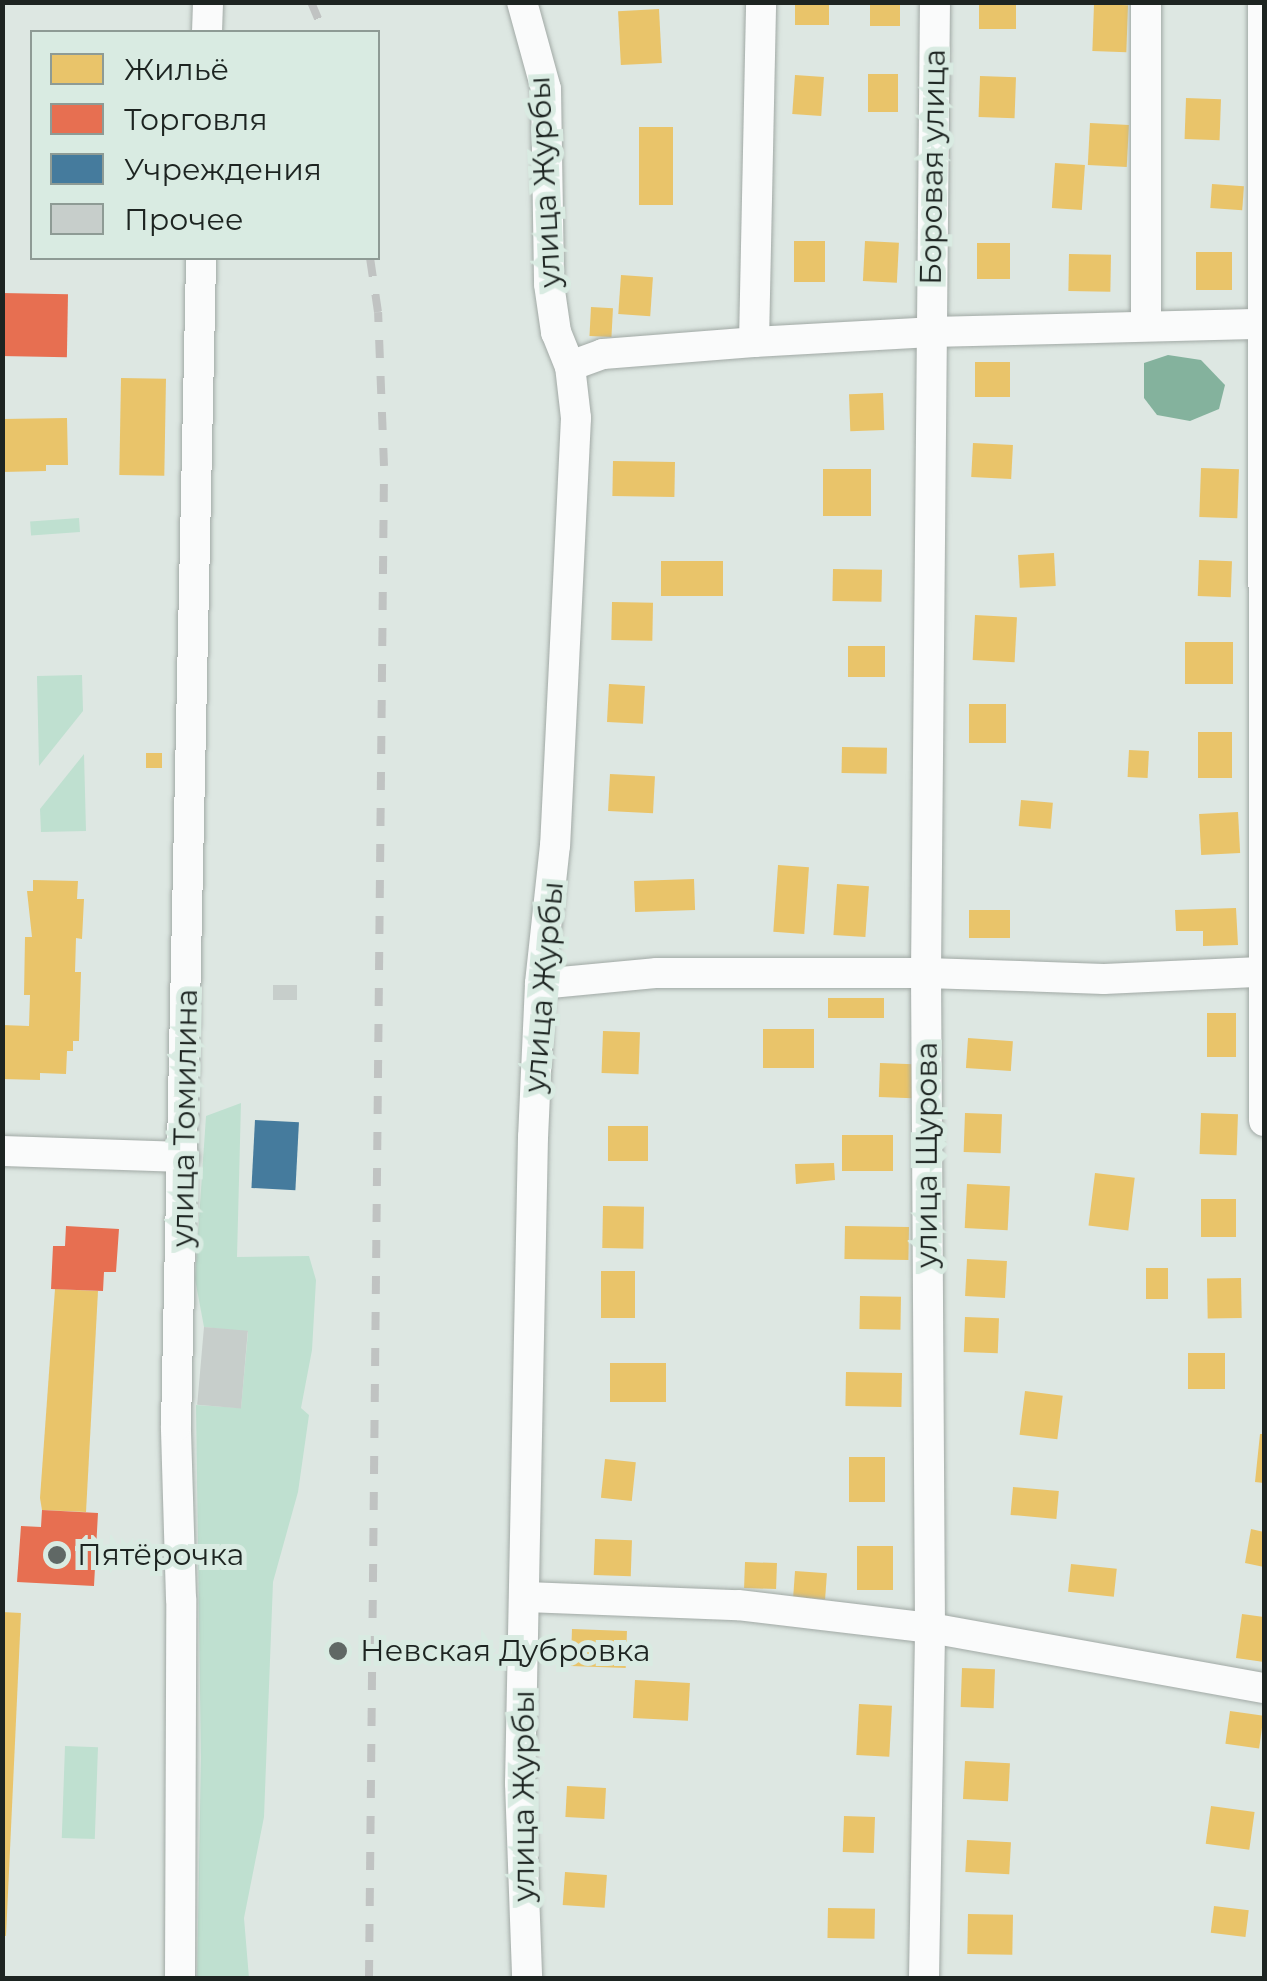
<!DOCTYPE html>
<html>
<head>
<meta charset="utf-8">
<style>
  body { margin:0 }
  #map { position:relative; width:1267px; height:1981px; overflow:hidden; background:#dde7e2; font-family:Montserrat,sans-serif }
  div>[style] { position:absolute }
  .green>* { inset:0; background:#bfe0d0; transform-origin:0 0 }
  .water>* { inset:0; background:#84b29d }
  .homes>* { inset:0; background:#e9c46a; transform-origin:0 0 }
  .shops>* { inset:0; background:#e76f51; transform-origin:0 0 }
  .public>* { inset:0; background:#457b9d; transform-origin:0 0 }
  .building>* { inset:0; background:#c7cecb; transform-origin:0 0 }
  .roads { filter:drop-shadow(0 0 2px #a1a9a5) drop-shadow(0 0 2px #a1a9a5) }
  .minor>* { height:30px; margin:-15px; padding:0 15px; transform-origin:15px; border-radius:15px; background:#fafbfb }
  .rail>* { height:8px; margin-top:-4px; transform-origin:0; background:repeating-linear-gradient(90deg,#c0c3c2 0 18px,transparent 0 36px) }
  .dots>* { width:28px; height:28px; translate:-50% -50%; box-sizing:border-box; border:5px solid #d9ebe2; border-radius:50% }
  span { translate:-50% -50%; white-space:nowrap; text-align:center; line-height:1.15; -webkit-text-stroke:10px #d9ebe2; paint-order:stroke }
  .street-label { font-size:30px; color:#1d2421 }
  .poi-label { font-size:30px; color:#1d2421 }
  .left { translate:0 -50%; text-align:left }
  .frame { position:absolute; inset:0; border:5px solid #1d2421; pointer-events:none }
  .legend { position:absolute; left:30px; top:30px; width:350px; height:230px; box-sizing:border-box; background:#d9ebe2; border:2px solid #8e9b95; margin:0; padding:12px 18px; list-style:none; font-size:30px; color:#1d2421 }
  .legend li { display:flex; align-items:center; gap:20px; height:50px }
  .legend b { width:50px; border:2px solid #8e9b95 }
</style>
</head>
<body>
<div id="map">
  <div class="green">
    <i style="left:79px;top:518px;width:14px;height:49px;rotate:86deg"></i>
    <i style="clip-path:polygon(82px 675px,83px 711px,39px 766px,37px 676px)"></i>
    <i style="clip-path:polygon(84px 754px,86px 831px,41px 832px,40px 809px)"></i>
    <i style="clip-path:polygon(241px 1103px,237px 1257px,309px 1256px,316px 1280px,312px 1350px,301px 1408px,309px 1415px,298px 1492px,273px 1582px,264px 1817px,244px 1918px,249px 1978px,197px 1978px,201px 1758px,196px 1405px,241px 1408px,248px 1332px,204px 1327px,195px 1279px,206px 1116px)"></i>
    <i style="left:65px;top:1746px;width:33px;height:92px;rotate:2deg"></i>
  </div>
  <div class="water">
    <i style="clip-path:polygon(1168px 355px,1201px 360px,1225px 385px,1219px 409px,1190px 421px,1157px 415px,1144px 398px,1144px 363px)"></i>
  </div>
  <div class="homes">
    <i style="left:795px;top:2px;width:34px;height:23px"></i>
    <i style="left:870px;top:2px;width:30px;height:24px"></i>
    <i style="left:979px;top:2px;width:37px;height:27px"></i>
    <i style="left:1094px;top:4px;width:34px;height:47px;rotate:2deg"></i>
    <i style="left:659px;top:9px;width:54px;height:41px;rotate:87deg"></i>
    <i style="left:868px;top:74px;width:30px;height:38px"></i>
    <i style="left:795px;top:75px;width:29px;height:39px;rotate:4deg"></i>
    <i style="left:980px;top:76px;width:36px;height:41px;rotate:2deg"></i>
    <i style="left:1186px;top:98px;width:35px;height:41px;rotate:2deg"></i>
    <i style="left:1090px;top:123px;width:39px;height:42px;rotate:3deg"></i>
    <i style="left:639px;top:127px;width:34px;height:78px"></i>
    <i style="left:1055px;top:163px;width:30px;height:45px;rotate:4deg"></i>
    <i style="left:1212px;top:184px;width:32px;height:24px;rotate:4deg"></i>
    <i style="left:794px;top:241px;width:31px;height:41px"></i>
    <i style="left:865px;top:241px;width:34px;height:40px;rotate:3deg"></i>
    <i style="left:977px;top:243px;width:33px;height:36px"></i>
    <i style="left:1196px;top:252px;width:36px;height:38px"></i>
    <i style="left:1069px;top:254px;width:42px;height:37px;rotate:1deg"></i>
    <i style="left:621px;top:275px;width:32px;height:39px;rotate:4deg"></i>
    <i style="left:591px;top:307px;width:22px;height:29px;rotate:3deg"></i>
    <i style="left:975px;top:362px;width:35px;height:35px"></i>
    <i style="left:121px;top:378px;width:45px;height:97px;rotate:1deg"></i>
    <i style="left:883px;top:393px;width:37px;height:34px;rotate:88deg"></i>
    <i style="clip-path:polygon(67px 418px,68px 465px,46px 465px,46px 471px,2px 472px,2px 419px)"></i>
    <i style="left:973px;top:443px;width:40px;height:34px;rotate:3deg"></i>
    <i style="left:613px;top:461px;width:62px;height:35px;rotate:1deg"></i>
    <i style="left:1201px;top:468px;width:38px;height:49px;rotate:2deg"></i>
    <i style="left:823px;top:469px;width:48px;height:47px"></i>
    <i style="left:1054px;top:553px;width:33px;height:36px;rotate:87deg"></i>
    <i style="left:1199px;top:560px;width:33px;height:36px;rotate:2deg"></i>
    <i style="left:661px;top:561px;width:62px;height:35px"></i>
    <i style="left:833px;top:569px;width:49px;height:32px;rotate:1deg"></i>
    <i style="left:612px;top:602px;width:41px;height:38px;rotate:1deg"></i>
    <i style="left:975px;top:615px;width:42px;height:45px;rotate:3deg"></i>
    <i style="left:1185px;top:642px;width:48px;height:42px"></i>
    <i style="left:848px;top:646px;width:37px;height:31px"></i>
    <i style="left:609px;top:684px;width:36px;height:38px;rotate:3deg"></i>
    <i style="left:969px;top:704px;width:37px;height:39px"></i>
    <i style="left:1198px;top:732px;width:34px;height:46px"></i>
    <i style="left:842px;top:747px;width:45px;height:26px;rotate:1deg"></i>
    <i style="left:1129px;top:750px;width:20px;height:27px;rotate:3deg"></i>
    <i style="left:146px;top:753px;width:16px;height:15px"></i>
    <i style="left:610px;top:774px;width:45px;height:37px;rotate:3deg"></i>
    <i style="left:1021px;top:800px;width:32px;height:26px;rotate:5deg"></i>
    <i style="left:1238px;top:812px;width:41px;height:39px;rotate:87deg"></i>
    <i style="left:778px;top:865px;width:31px;height:67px;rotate:4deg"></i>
    <i style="left:694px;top:879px;width:31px;height:60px;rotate:88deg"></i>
    <i style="clip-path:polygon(33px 880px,78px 881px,77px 899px,84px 899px,82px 939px,76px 938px,75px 972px,81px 972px,79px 1041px,73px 1041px,73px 1051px,67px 1051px,66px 1074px,40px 1073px,40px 1080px,2px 1079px,2px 1025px,29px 1026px,30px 995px,24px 995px,25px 937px,32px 937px,27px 891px,33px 891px)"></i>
    <i style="left:837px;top:884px;width:32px;height:51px;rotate:4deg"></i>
    <i style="clip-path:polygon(1236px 908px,1238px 945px,1203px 946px,1203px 931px,1176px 931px,1175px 910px)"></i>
    <i style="left:969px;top:910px;width:41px;height:28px"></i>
    <i style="left:828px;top:998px;width:56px;height:20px"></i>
    <i style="left:1207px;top:1013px;width:29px;height:44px"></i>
    <i style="left:763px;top:1029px;width:51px;height:39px"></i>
    <i style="left:603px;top:1031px;width:37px;height:42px;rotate:2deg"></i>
    <i style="left:968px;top:1038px;width:45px;height:30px;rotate:4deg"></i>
    <i style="left:880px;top:1063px;width:34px;height:34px;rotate:2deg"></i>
    <i style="left:965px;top:1113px;width:37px;height:39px;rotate:2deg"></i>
    <i style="left:1201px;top:1113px;width:37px;height:41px;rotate:2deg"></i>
    <i style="left:608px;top:1126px;width:40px;height:35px"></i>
    <i style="left:842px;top:1135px;width:51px;height:36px"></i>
    <i style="clip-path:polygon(834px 1163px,835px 1180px,796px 1184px,795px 1164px)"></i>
    <i style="left:1095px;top:1173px;width:40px;height:53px;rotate:7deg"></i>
    <i style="left:967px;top:1184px;width:43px;height:44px;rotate:3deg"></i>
    <i style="left:1201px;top:1199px;width:35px;height:38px"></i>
    <i style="left:603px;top:1206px;width:41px;height:42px;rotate:1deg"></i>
    <i style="left:845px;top:1226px;width:64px;height:33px;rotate:1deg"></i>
    <i style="left:967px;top:1259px;width:40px;height:37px;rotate:3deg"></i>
    <i style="left:1168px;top:1268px;width:31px;height:22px;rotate:90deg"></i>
    <i style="left:601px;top:1271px;width:34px;height:47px"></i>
    <i style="left:1241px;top:1278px;width:40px;height:34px;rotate:89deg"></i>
    <i style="clip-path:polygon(55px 1289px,98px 1291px,86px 1512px,42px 1510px,40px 1498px)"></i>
    <i style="left:860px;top:1296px;width:41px;height:33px;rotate:1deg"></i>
    <i style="left:965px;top:1317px;width:34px;height:35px;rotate:2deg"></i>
    <i style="left:1188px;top:1353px;width:37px;height:36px"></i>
    <i style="left:610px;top:1363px;width:56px;height:39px"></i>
    <i style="left:846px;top:1372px;width:56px;height:34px;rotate:1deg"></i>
    <i style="left:1025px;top:1391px;width:38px;height:44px;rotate:7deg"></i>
    <i style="clip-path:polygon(1260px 1434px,1264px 1434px,1264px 1483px,1255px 1482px)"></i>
    <i style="left:849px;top:1457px;width:36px;height:45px"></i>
    <i style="left:605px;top:1459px;width:31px;height:39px;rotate:6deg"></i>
    <i style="left:1013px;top:1487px;width:46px;height:28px;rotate:5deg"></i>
    <i style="clip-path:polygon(1251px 1529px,1264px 1532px,1264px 1567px,1245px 1563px)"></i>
    <i style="left:595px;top:1539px;width:37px;height:36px;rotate:2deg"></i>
    <i style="left:857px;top:1546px;width:36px;height:44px"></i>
    <i style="left:745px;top:1562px;width:32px;height:26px;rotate:2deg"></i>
    <i style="left:1071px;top:1564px;width:46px;height:28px;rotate:6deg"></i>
    <i style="left:795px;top:1571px;width:32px;height:26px;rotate:4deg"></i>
    <i style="clip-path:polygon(2px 1612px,21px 1613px,6px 1936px,2px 1935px)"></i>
    <i style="clip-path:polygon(1242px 1614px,1264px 1617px,1264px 1662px,1236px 1658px)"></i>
    <i style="left:572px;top:1629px;width:55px;height:37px;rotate:2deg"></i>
    <i style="left:962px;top:1668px;width:33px;height:39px;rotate:2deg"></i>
    <i style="left:635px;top:1680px;width:55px;height:38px;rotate:3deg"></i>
    <i style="left:859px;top:1704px;width:33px;height:51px;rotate:3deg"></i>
    <i style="left:1230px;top:1711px;width:34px;height:33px;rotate:8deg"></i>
    <i style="left:965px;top:1761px;width:45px;height:38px;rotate:3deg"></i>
    <i style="left:567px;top:1786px;width:39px;height:31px;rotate:3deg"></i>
    <i style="left:1211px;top:1806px;width:44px;height:38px;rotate:8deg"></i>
    <i style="left:844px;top:1816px;width:31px;height:36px;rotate:2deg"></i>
    <i style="left:967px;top:1840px;width:44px;height:32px;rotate:3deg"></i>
    <i style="left:565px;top:1872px;width:42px;height:33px;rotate:4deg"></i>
    <i style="left:1214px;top:1906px;width:35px;height:27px;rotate:7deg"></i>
    <i style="left:828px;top:1908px;width:47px;height:30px;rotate:1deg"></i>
    <i style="left:968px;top:1914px;width:45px;height:40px;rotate:1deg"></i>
  </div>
  <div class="shops">
    <i style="left:2px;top:293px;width:66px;height:63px;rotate:1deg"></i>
    <i style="clip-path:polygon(66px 1226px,119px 1229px,116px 1272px,104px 1272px,103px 1291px,51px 1289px,53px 1246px,65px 1246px)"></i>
    <i style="clip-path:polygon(42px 1510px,98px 1513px,94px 1586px,17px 1582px,21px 1526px,41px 1527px)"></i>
  </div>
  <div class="public">
    <i style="left:255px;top:1120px;width:44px;height:68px;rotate:3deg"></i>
  </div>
  <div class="building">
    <i style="left:273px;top:985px;width:24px;height:15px"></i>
    <i style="left:204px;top:1327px;width:44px;height:78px;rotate:5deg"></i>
  </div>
  <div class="roads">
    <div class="minor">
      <i style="left:522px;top:2px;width:90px;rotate:74.6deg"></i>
      <i style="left:546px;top:89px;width:195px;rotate:89.1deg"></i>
      <i style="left:549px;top:284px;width:49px;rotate:81.7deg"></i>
      <i style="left:556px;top:332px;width:37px;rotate:68deg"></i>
      <i style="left:570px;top:366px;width:52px;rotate:83.4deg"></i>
      <i style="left:576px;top:418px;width:428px;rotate:92.8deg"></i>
      <i style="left:555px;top:845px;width:140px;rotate:96.2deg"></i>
      <i style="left:540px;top:984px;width:153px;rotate:92.6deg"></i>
      <i style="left:533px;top:1137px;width:646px;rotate:91.15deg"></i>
      <i style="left:520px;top:1783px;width:195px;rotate:87.9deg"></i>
      <i style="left:1146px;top:2px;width:324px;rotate:90deg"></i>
      <i style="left:1263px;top:2px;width:1119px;rotate:89.95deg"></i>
      <i style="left:207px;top:32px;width:30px;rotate:-88deg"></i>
      <i style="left:754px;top:342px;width:340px;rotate:-88.8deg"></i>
      <i style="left:570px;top:366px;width:35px;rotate:-20deg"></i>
      <i style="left:603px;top:354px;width:151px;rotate:-4.5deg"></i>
      <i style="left:754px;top:342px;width:177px;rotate:-3.2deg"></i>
      <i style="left:931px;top:332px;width:333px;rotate:-1.4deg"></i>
      <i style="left:540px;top:984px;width:118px;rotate:-5.4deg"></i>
      <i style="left:657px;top:973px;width:269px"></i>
      <i style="left:926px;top:973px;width:178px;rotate:1.9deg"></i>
      <i style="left:1104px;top:979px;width:157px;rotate:-2.6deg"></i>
      <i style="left:2px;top:1151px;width:182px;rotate:1.9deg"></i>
      <i style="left:526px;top:1597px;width:212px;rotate:2.2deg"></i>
      <i style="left:738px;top:1605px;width:193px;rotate:6.8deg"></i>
      <i style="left:930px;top:1628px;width:339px;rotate:10.2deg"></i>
      <i style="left:180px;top:1978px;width:379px;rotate:-89.8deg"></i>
      <i style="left:181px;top:1599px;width:173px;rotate:-91.7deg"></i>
      <i style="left:176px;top:1426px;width:1168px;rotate:-88.77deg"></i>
      <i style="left:924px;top:1978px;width:350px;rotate:-89deg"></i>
      <i style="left:930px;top:1628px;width:655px;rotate:-90.35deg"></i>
      <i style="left:926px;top:973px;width:971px;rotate:-89.47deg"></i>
    </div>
  </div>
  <div class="rail">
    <i style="left:311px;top:2px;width:33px;rotate:67deg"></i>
    <i style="left:369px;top:1978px;width:1512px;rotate:-89.43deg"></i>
    <i style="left:384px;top:466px;width:154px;rotate:-92.2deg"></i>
    <i style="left:378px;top:312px;width:55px;rotate:-98.4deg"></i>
  </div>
  <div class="dots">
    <i style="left:57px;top:1555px;background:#606865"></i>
    <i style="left:338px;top:1651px;background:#606865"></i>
  </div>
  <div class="street-label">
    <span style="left:933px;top:167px;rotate:-89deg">Боровая улица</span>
    <span style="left:545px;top:182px;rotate:-93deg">улица Журбы</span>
    <span style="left:544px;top:987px;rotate:-85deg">улица Журбы</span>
    <span style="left:185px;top:1118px;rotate:-89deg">улица Томилина</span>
    <span style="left:927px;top:1155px;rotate:-90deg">улица Щурова</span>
    <span style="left:524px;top:1796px;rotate:-90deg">улица Журбы</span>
  </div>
  <div class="poi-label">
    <span class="left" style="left:77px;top:1555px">Пятёрочка</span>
    <span class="left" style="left:360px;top:1651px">Невская Дубровка</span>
  </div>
  <div class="frame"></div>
  <ul class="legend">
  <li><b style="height:28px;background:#e9c46a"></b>Жильё</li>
  <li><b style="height:28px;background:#e76f51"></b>Торговля</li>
  <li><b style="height:28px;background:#457b9d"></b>Учреждения</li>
  <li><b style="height:28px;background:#c7cecb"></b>Прочее</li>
  </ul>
</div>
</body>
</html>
